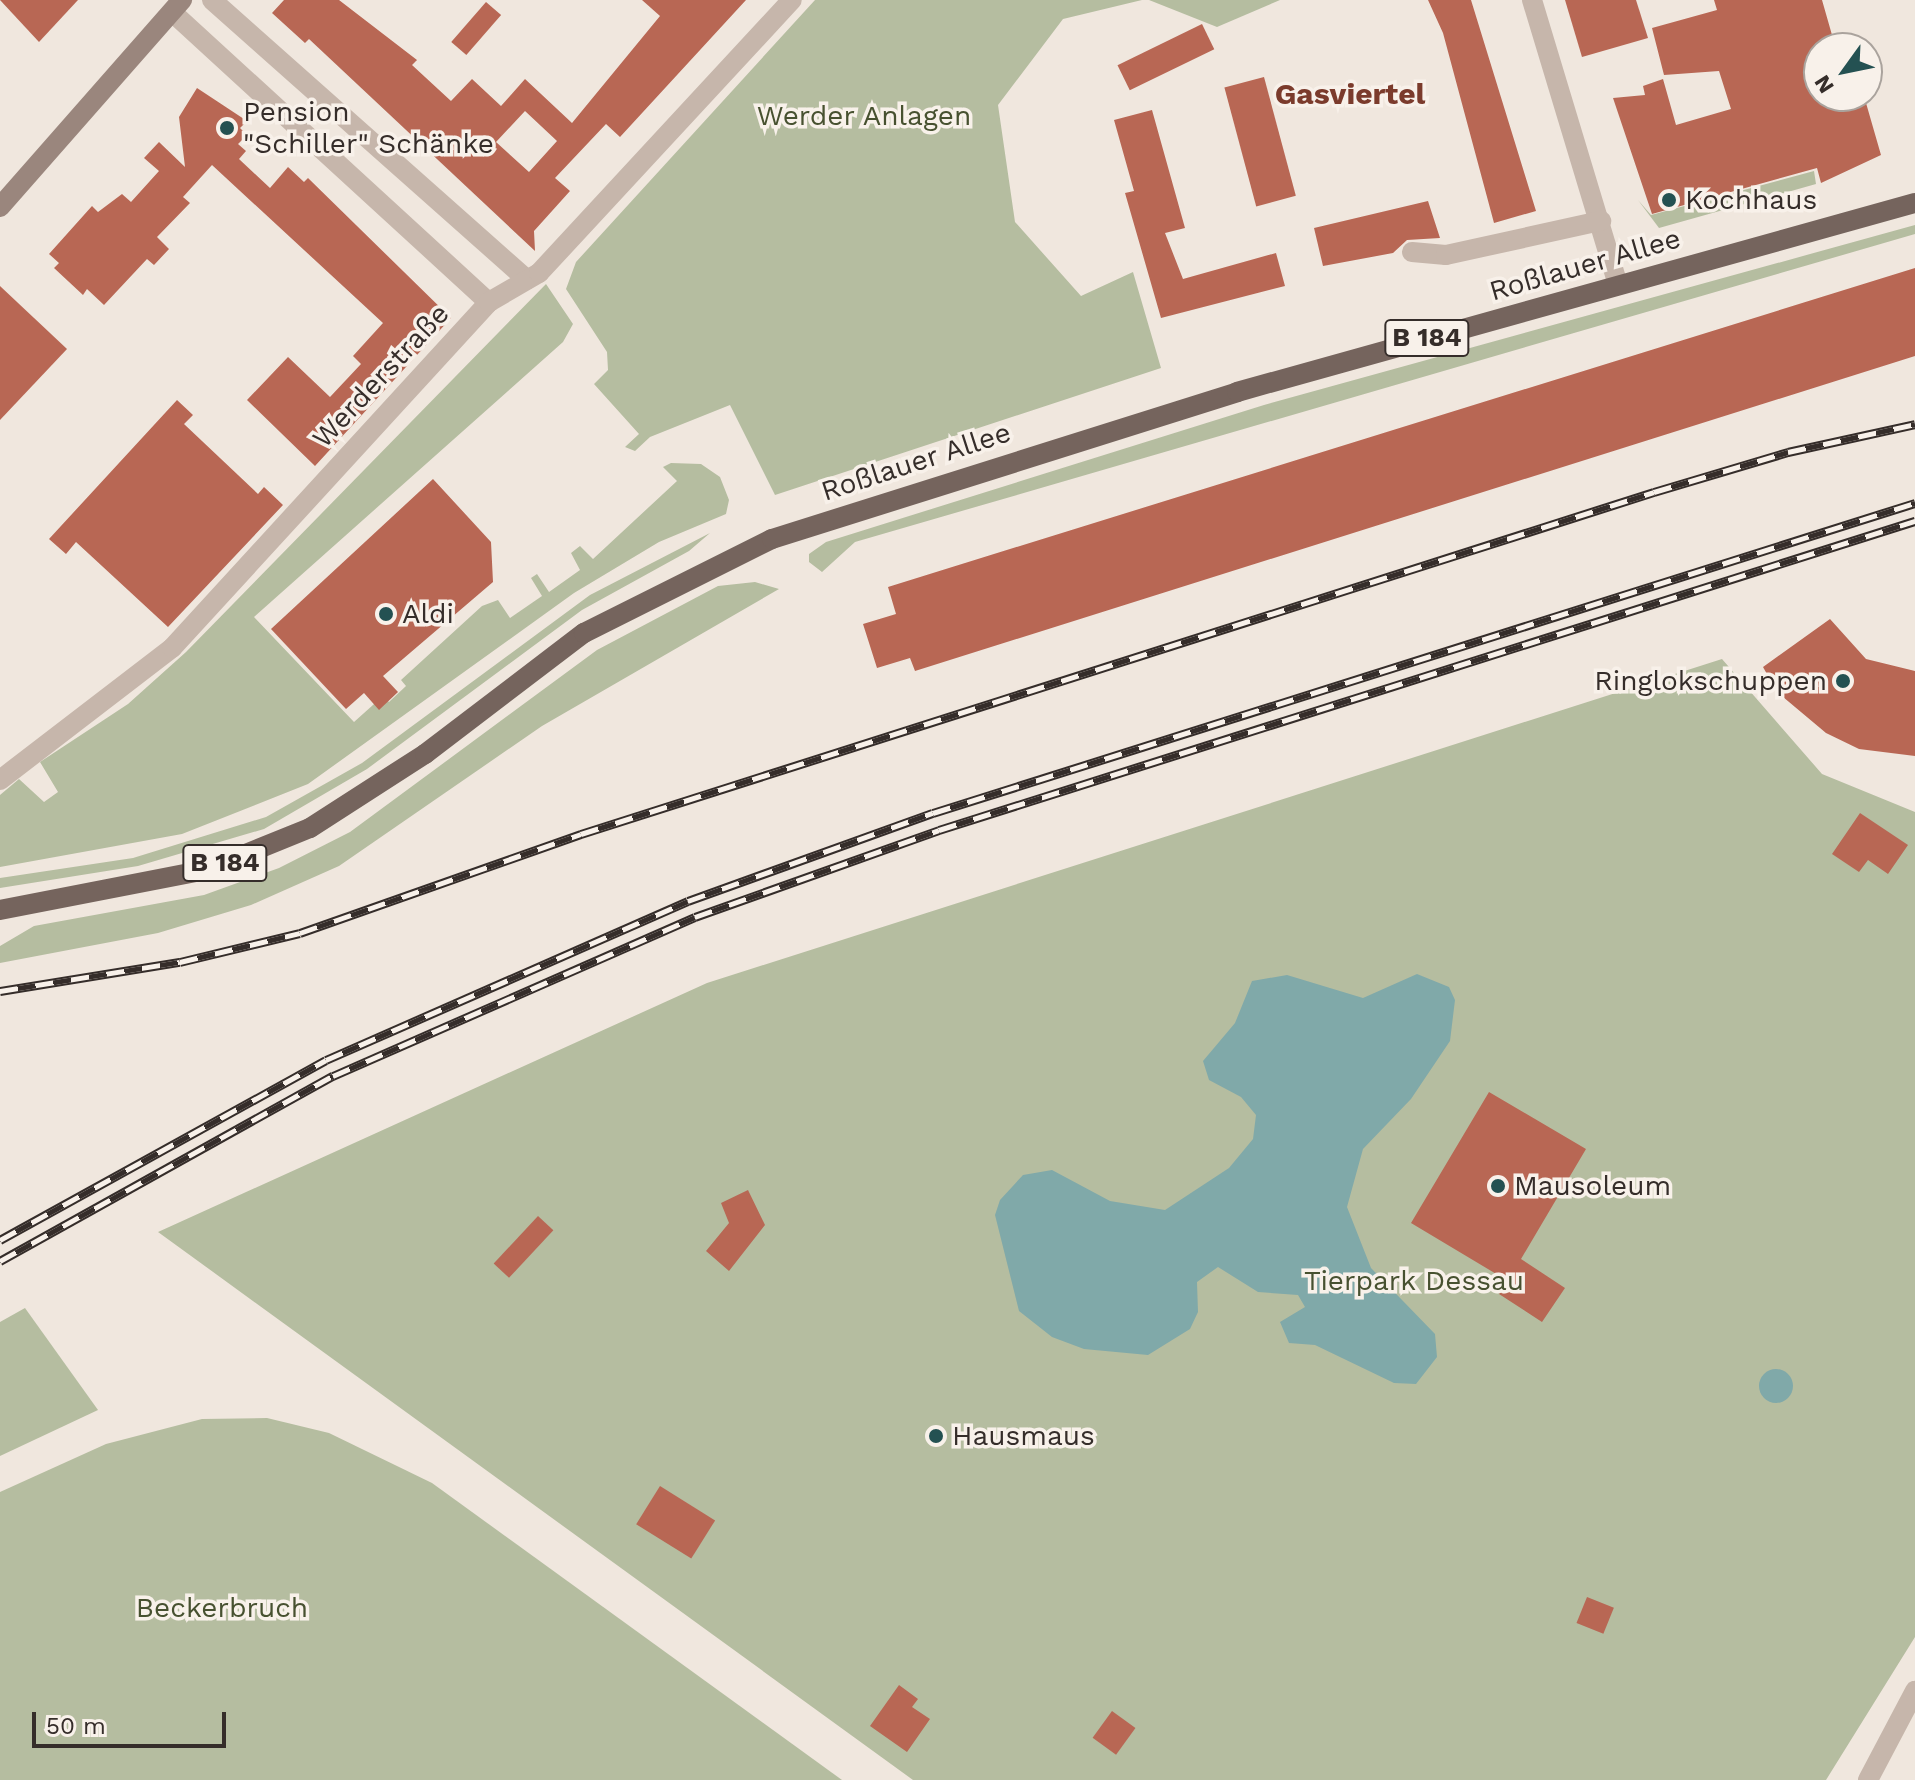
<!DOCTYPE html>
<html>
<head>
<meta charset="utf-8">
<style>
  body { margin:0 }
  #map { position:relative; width:1915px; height:1780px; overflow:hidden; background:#f0e7de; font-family:"Work Sans",sans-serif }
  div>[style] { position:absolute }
  .green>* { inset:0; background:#b5bda0 }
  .water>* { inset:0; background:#80a9a9 }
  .round { border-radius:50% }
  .building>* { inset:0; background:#b86754; transform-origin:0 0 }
  .minor>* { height:20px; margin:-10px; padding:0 10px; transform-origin:10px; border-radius:10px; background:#c6b6ab }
  .secondary>* { height:20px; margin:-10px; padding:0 10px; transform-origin:10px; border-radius:10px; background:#9a867d }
  .primary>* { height:20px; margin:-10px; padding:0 10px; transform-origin:10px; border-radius:10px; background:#75645d }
  .rail>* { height:9px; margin-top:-4.5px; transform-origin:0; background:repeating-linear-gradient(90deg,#f8f1ea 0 18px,#352d2a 0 36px); box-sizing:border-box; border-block:2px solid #352d2a }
  .dots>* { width:22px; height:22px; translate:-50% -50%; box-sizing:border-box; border:4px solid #f8f1ea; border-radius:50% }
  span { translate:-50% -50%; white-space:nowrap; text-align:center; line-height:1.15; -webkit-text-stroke:7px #f8f1ea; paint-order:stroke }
  .shield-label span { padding:2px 6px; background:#f8f1ea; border:2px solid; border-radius:6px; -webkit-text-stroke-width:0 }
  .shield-label { font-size:26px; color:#352d2a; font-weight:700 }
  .poi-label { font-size:28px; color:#352d2a }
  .left { translate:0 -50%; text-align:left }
  .right { translate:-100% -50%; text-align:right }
  .park-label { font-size:28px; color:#475130 }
  .street-label { font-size:28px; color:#352d2a }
  .neighbourhood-label { font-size:30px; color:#7b3b2c; font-weight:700 }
  .north { position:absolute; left:1803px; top:32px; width:80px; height:80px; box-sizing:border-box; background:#f8f1ea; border:2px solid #aaa39d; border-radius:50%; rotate:237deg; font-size:22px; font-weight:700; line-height:32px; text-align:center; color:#352d2a }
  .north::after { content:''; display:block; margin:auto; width:28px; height:36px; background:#245152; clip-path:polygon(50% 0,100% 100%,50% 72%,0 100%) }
  .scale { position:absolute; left:32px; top:1712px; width:194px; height:36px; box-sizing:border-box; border:4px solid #352d2a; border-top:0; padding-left:10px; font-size:24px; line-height:28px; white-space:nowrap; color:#352d2a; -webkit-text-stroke:6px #f8f1ea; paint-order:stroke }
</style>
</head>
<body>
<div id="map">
  <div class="green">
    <i style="clip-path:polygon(815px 0,1142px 0,1063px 19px,998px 105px,1015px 222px,1081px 296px,1133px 272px,1161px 368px,775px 495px,730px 405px,650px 437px,635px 451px,625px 447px,639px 434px,594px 384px,608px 370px,607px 352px,566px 289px,576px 262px)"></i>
    <i style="clip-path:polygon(1149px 0,1280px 0,1217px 27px)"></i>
    <i style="clip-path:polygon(1814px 171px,1816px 184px,1659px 228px,1638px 200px,1651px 215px)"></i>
    <i style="clip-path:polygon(1915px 225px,1915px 234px,855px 542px,822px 572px,809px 562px,809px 554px,826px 542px,1264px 405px)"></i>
    <i style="clip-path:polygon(546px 284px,573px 324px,563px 342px,254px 617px,354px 722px,383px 696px,389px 702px,406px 686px,401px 680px,482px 606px,498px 600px,510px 618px,542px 596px,531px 578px,537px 574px,549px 592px,580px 570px,571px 553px,580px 546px,593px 559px,677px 481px,663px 467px,671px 463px,701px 464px,720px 477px,729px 500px,726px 514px,659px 542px,574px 593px,308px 784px,182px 834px,0 867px,0 795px,19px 779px,44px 802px,58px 792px,40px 762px,128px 704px,186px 652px)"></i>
    <i style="clip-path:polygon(710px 533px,689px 551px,582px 610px,367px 769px,264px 829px,138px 866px,0 888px,0 878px,133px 858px,266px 817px,362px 763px,590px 595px)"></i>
    <i style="clip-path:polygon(755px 582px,779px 589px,542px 726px,339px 866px,251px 905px,158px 933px,0 963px,0 946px,34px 926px,204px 895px,279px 868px,350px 832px,597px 650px,718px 586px)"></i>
    <i style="clip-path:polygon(1722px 659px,1822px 774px,1915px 812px,1915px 1637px,1826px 1780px,913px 1780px,158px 1232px,707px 983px)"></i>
    <i style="clip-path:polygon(25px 1308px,98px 1410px,0 1456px,0 1322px)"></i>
    <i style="clip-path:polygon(267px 1418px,329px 1433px,432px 1483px,842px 1780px,0 1780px,0 1492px,106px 1444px,202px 1419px)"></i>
  </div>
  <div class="water">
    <i style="clip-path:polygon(1417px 974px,1449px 987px,1455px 1000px,1450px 1041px,1411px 1099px,1363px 1149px,1347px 1207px,1371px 1268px,1435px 1334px,1437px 1357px,1416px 1384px,1394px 1383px,1315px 1345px,1289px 1343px,1280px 1322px,1305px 1307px,1298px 1295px,1258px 1292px,1218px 1267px,1197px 1282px,1198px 1312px,1190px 1329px,1148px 1355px,1084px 1349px,1052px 1337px,1019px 1311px,995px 1215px,1000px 1200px,1023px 1175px,1052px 1170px,1110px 1201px,1165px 1210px,1229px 1168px,1253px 1139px,1256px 1115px,1241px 1097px,1209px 1080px,1203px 1061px,1235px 1023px,1252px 981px,1287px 975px,1363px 998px)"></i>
    <i class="round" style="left:1759px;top:1369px;width:34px;height:34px"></i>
  </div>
  <div class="building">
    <i style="clip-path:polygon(0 0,78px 0,39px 42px)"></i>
    <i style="clip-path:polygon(evenodd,284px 0,339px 0,417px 60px,412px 65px,451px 101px,472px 79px,501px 106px,525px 79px,572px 123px,660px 16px,642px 0,746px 0,620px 137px,606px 124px,555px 178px,570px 191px,534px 231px,535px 251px,309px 39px,305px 43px,272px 13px,284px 0,525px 111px,557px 141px,529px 172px,496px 142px,525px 111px)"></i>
    <i style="clip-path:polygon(1428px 0,1471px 0,1536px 211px,1494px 223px,1443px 33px)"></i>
    <i style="clip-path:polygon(1565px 0,1636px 0,1648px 38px,1582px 57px)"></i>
    <i style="clip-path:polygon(1714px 0,1822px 0,1834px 42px,1819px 47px,1819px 96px,1864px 96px,1881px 155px,1821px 183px,1817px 168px,1652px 214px,1613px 98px,1645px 95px,1643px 86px,1663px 79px,1676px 125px,1731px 109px,1719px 71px,1664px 75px,1652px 28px,1717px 10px)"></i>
    <i style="left:486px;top:2px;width:20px;height:53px;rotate:41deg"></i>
    <i style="left:1202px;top:24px;width:28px;height:94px;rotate:64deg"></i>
    <i style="left:1264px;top:77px;width:123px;height:41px;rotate:75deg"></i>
    <i style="clip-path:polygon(197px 88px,247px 121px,240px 128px,247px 135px,238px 144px,246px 151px,239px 159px,270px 188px,288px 167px,304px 182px,308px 178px,451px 318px,315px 466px,247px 400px,288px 357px,330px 397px,361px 364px,353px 356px,383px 323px,212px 165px,183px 197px,190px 203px,157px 237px,169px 249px,154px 265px,147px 259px,104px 305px,87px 289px,83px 295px,54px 268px,59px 263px,49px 254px,92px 206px,98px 212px,122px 194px,131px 202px,159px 171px,144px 158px,159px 142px,185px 167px,179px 117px)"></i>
    <i style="clip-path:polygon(1152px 110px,1185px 228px,1165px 233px,1183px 279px,1276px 253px,1285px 286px,1161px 318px,1125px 193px,1134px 191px,1114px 120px)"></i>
    <i style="clip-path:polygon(1428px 201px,1440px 238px,1407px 240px,1393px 253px,1323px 266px,1314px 228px)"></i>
    <i style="clip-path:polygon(1915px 268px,1915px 356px,915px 671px,910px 658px,877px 668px,863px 624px,896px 614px,888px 587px)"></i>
    <i style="clip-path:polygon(0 286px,67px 349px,0 420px)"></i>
    <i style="clip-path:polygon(177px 400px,193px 415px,184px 424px,258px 494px,264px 487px,283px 505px,168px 627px,76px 542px,66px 554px,49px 539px)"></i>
    <i style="clip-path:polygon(433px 479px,491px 542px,493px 582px,383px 676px,398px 692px,379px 710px,364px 693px,346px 709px,271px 629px)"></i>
    <i style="clip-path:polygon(1830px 619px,1866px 659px,1915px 671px,1915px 756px,1859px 749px,1826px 733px,1777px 692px,1763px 667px)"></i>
    <i style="clip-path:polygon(1860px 813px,1908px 845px,1888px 874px,1868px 860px,1859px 872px,1832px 854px)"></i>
    <i style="clip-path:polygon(1489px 1092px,1586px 1149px,1521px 1259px,1565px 1288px,1542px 1322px,1499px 1294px,1508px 1281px,1411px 1223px)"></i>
    <i style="clip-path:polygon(748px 1190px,765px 1225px,729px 1271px,706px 1251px,729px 1223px,721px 1203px)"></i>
    <i style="left:538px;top:1216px;width:21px;height:65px;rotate:43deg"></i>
    <i style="left:660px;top:1486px;width:65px;height:45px;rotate:32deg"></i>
    <i style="left:1587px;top:1597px;width:29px;height:28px;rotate:22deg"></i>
    <i style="clip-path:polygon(899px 1685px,918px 1699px,912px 1707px,930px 1719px,907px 1752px,870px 1726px)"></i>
    <i style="left:1112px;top:1711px;width:29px;height:33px;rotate:36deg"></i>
  </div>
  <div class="minor">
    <i style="left:212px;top:0;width:421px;rotate:41.6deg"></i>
    <i style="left:1532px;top:0;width:298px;rotate:73.2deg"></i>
    <i style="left:172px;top:12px;width:430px;rotate:42.5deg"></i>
    <i style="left:1412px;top:252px;width:34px;rotate:5deg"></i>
    <i style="left:1446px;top:255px;width:159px;rotate:-12.4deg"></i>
    <i style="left:0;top:780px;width:217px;rotate:-37.5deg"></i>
    <i style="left:172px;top:648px;width:469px;rotate:-47.5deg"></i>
    <i style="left:489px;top:302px;width:58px;rotate:-30.1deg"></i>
    <i style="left:539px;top:273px;width:372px;rotate:-47.2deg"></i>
    <i style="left:1868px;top:1780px;width:101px;rotate:-62.2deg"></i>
  </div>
  <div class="secondary">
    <i style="left:0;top:207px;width:276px;rotate:-48.7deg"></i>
  </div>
  <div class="primary">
    <i style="left:0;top:910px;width:210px;rotate:-11deg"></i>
    <i style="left:206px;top:870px;width:112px;rotate:-22deg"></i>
    <i style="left:310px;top:828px;width:137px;rotate:-32.8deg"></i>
    <i style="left:425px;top:754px;width:200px;rotate:-37.3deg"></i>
    <i style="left:584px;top:633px;width:210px;rotate:-26.6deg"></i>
    <i style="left:772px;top:539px;width:488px;rotate:-17.5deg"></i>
    <i style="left:1237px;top:392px;width:704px;rotate:-15.58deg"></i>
  </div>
  <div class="rail">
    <i style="left:0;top:991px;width:182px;rotate:-9.2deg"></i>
    <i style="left:180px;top:962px;width:123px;rotate:-13.6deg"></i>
    <i style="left:300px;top:933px;width:298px;rotate:-19.4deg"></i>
    <i style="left:581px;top:834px;width:1126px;rotate:-17.68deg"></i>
    <i style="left:1654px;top:492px;width:140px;rotate:-16.6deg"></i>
    <i style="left:1788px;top:452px;width:130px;rotate:-12.4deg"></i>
    <i style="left:0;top:1240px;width:372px;rotate:-28.9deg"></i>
    <i style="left:326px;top:1060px;width:395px;rotate:-23.7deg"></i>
    <i style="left:688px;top:901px;width:260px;rotate:-19.8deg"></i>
    <i style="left:933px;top:813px;width:1030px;rotate:-17.52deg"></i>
    <i style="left:0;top:1261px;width:381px;rotate:-29.1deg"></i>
    <i style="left:333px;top:1076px;width:395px;rotate:-23.7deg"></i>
    <i style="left:695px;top:917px;width:259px;rotate:-19.6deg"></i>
    <i style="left:939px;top:830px;width:1024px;rotate:-17.57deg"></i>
  </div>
  <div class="dots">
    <i style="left:227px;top:128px;background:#245152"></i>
    <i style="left:1669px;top:200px;background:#245152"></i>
    <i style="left:386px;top:614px;background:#245152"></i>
    <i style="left:1843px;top:681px;background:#245152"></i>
    <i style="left:1498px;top:1186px;background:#245152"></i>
    <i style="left:936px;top:1436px;background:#245152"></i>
  </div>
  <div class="shield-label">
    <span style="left:1427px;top:338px">B 184</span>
    <span style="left:225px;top:863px">B 184</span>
  </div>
  <div class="poi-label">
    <span class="left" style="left:243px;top:128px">Pension<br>"Schiller" Schänke</span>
    <span class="left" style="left:1685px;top:200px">Kochhaus</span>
    <span class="left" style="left:402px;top:614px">Aldi</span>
    <span class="right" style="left:1827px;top:681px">Ringlokschuppen</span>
    <span class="left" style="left:1514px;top:1186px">Mausoleum</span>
    <span class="left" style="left:952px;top:1436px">Hausmaus</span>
  </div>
  <div class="park-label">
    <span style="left:864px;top:116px">Werder Anlagen</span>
    <span style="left:1414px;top:1281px">Tierpark Dessau</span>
    <span style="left:222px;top:1608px">Beckerbruch</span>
  </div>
  <div class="street-label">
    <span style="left:1585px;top:265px;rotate:-16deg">Roßlauer Allee</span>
    <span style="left:381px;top:376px;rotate:-47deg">Werderstraße</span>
    <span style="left:916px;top:462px;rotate:-18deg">Roßlauer Allee</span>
  </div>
  <div class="neighbourhood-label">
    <span style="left:1350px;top:94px">Gasviertel</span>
  </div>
  <div class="north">N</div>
  <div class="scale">50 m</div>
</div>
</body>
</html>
